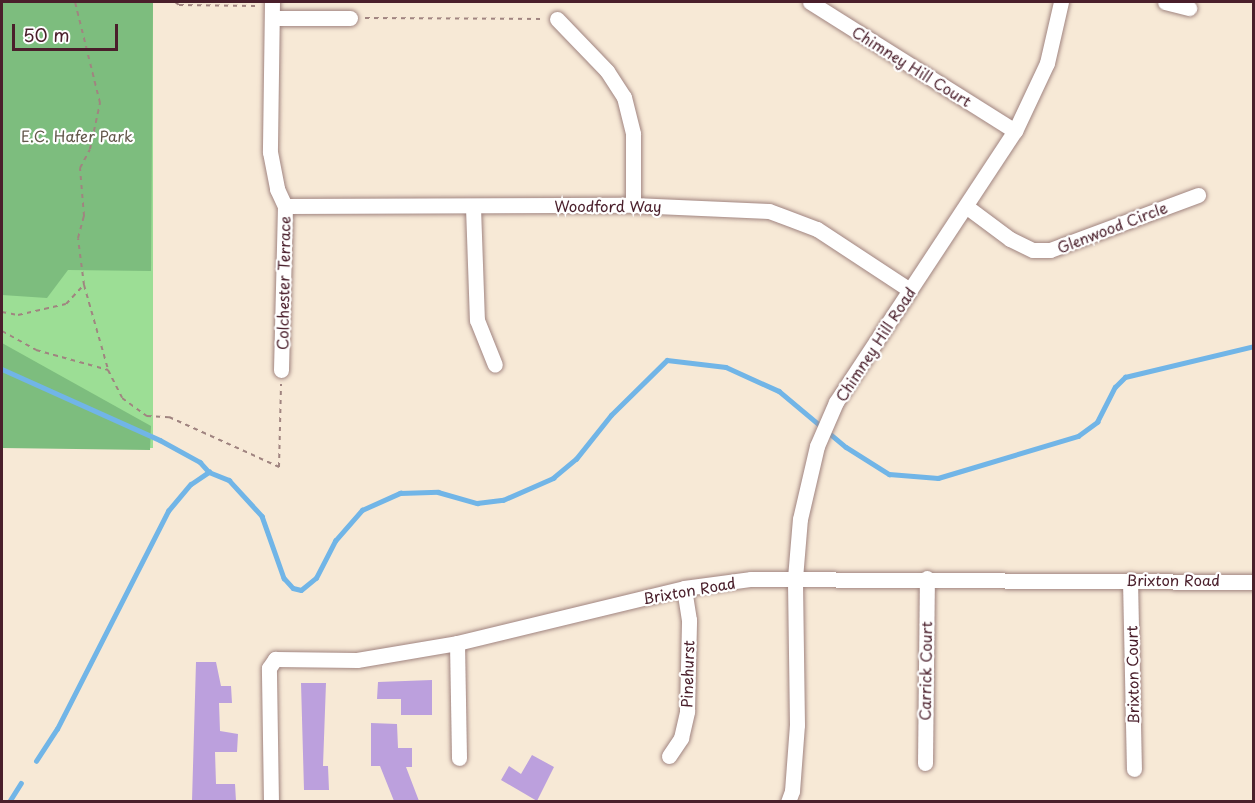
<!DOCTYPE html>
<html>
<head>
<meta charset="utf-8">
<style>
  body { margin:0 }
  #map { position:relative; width:1255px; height:803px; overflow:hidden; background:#f7e9d6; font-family:"Playpen Sans",sans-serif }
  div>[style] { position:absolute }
  .green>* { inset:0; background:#9cde95; transform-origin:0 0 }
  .forest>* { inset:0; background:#7dbd7e }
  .stream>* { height:4.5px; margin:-2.25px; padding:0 2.25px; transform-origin:2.25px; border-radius:2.25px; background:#71b5e7 }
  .building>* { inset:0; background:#bca0dd }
  .path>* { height:2px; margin-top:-1px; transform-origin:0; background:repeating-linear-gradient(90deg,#a08480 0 4.5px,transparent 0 9px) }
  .roads { filter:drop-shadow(0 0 2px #a08480) drop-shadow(0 0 2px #a08480) }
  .minor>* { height:15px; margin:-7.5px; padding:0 7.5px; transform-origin:7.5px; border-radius:7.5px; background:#fff }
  span { translate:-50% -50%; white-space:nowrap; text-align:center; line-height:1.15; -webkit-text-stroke:4.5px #fff; paint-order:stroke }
  .street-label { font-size:15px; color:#4a1f2b }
  .park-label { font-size:15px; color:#63584b }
  .frame { position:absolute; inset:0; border:3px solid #4a1f2b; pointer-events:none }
  .scale { position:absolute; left:12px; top:24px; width:106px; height:27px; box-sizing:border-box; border:3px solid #4a1f2b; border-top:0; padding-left:8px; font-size:18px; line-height:21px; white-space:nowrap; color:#4a1f2b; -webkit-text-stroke:4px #fff; paint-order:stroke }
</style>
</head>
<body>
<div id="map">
  <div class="green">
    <i style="left:2px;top:2px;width:151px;height:446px"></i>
  </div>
  <div class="forest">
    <i style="clip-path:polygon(2px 2px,153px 2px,151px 271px,68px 270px,47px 298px,2px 295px)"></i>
    <i style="clip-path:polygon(2px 343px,151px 426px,150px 450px,2px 448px)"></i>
  </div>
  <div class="stream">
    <i style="left:2px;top:369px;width:173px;rotate:24.2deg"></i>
    <i style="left:160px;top:440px;width:46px;rotate:28.8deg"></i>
    <i style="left:200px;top:462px;width:13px;rotate:48deg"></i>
    <i style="left:209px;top:472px;width:22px;rotate:22deg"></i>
    <i style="left:229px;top:480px;width:49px;rotate:47.5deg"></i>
    <i style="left:262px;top:516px;width:66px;rotate:70.5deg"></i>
    <i style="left:284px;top:578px;width:13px;rotate:48deg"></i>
    <i style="left:293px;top:588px;width:8px;rotate:14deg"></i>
    <i style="left:301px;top:590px;width:19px;rotate:-39deg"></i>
    <i style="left:316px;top:578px;width:42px;rotate:-62.8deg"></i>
    <i style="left:335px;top:541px;width:41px;rotate:-48.9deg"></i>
    <i style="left:362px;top:510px;width:42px;rotate:-24.1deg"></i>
    <i style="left:400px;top:493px;width:38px;rotate:-2deg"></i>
    <i style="left:438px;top:492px;width:41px;rotate:15.8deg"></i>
    <i style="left:477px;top:503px;width:26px;rotate:-7deg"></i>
    <i style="left:503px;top:500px;width:55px;rotate:-23.7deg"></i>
    <i style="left:553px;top:478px;width:30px;rotate:-40deg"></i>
    <i style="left:576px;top:459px;width:56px;rotate:-51.5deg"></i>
    <i style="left:611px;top:415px;width:78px;rotate:-44.5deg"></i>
    <i style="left:667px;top:360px;width:59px;rotate:6.8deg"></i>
    <i style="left:726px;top:367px;width:58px;rotate:24.4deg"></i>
    <i style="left:779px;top:391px;width:87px;rotate:39.9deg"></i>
    <i style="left:846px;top:447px;width:51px;rotate:32.1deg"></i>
    <i style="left:889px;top:474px;width:49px;rotate:4.7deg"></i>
    <i style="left:938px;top:478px;width:146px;rotate:-16.7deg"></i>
    <i style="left:1078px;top:436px;width:24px;rotate:-36deg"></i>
    <i style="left:1097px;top:422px;width:39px;rotate:-63deg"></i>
    <i style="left:1115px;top:387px;width:14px;rotate:-45deg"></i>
    <i style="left:1125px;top:377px;width:133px;rotate:-13.5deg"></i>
    <i style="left:36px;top:761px;width:38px;rotate:-57deg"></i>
    <i style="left:57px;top:729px;width:245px;rotate:-63deg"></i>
    <i style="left:168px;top:511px;width:35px;rotate:-50deg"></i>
    <i style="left:191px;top:484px;width:22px;rotate:-34deg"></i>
    <i style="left:9px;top:802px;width:22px;rotate:-58deg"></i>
  </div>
  <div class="building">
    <i style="clip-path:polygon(196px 662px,216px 662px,221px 686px,231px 686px,232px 703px,219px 703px,220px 731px,238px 734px,237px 752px,215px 752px,216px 784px,235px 784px,236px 801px,192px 801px)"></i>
    <i style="clip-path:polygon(432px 680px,432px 715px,401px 715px,401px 699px,377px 699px,378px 682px)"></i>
    <i style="clip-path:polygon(301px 683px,326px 683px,323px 766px,328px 766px,329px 790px,304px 790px)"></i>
    <i style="clip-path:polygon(371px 723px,397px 724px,398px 748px,412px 748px,412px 767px,406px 767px,419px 801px,394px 801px,380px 766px,371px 766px)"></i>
    <i style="clip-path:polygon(532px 755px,554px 767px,537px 801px,501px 780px,509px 766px,521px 774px)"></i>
  </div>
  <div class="path">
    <i style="left:175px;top:2px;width:5px;rotate:37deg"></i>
    <i style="left:179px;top:5px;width:78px;rotate:0.7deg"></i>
    <i style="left:365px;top:18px;width:178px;rotate:0.3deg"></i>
    <i style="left:84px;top:285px;width:87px;rotate:74.1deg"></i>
    <i style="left:2px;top:312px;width:16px;rotate:11deg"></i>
    <i style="left:18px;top:315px;width:49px;rotate:-12.9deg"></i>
    <i style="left:66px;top:304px;width:26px;rotate:-47deg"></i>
    <i style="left:84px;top:285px;width:47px;rotate:-97.3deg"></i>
    <i style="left:78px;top:238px;width:23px;rotate:-75deg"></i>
    <i style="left:84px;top:216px;width:48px;rotate:-94.8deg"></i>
    <i style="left:80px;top:168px;width:21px;rotate:-62deg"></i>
    <i style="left:90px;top:149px;width:47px;rotate:-77.7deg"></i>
    <i style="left:100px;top:103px;width:104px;rotate:-103.9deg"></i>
    <i style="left:2px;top:331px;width:39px;rotate:29deg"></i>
    <i style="left:36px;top:350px;width:75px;rotate:15.5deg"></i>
    <i style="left:108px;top:370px;width:31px;rotate:63deg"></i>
    <i style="left:122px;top:398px;width:31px;rotate:36deg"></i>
    <i style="left:147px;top:416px;width:22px;rotate:3deg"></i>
    <i style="left:169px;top:417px;width:121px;rotate:24.4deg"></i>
    <i style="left:279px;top:467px;width:83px;rotate:-88.6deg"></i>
  </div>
  <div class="roads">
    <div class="minor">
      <i style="left:272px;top:2px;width:150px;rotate:90.8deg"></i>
      <i style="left:270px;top:152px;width:38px;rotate:79deg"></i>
      <i style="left:277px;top:189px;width:19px;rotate:65deg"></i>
      <i style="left:285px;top:206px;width:164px;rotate:91.4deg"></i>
      <i style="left:810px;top:2px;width:242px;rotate:32.2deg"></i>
      <i style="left:1165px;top:2px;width:25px;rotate:14deg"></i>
      <i style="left:272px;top:18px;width:78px"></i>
      <i style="left:557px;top:19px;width:72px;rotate:46.1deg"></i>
      <i style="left:607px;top:71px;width:31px;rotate:57deg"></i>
      <i style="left:624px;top:97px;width:38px;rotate:76deg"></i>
      <i style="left:633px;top:134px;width:71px;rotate:90deg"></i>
      <i style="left:285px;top:206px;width:348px;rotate:-0.2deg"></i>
      <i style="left:633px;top:205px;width:136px;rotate:2.5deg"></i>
      <i style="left:769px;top:211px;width:51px;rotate:20.6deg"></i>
      <i style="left:817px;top:229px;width:111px;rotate:33.3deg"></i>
      <i style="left:473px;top:207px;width:113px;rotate:88deg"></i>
      <i style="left:477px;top:320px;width:48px;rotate:68.2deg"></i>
      <i style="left:967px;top:207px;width:54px;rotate:36.7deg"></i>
      <i style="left:1010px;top:239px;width:25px;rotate:26deg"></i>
      <i style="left:1033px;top:250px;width:17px"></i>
      <i style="left:1050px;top:250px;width:158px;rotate:-20.4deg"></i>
      <i style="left:1130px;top:580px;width:189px;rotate:88.8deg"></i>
      <i style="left:457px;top:643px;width:115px;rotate:89deg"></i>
      <i style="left:669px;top:756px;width:22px;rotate:-56deg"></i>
      <i style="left:681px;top:738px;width:28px;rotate:-77deg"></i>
      <i style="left:687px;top:711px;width:91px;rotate:-88.7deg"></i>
      <i style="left:689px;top:620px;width:32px;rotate:-99deg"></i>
      <i style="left:925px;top:763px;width:185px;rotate:-89.4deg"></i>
      <i style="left:271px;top:802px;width:134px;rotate:-90.9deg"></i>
      <i style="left:269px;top:668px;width:11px;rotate:-56deg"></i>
      <i style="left:275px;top:659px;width:82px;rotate:0.7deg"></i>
      <i style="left:357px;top:660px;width:101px;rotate:-9.6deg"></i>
      <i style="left:457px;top:643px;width:234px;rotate:-13.6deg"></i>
      <i style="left:684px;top:588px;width:68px;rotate:-7.7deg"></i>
      <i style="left:751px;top:579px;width:503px;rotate:0.34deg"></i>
      <i style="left:788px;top:802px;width:12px;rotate:-70deg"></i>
      <i style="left:792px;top:791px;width:66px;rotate:-85.7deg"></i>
      <i style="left:797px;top:725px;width:147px;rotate:-90.8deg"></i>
      <i style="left:795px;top:578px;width:59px;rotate:-85.2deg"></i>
      <i style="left:800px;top:519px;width:75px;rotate:-76.9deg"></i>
      <i style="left:817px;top:446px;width:48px;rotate:-66.6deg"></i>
      <i style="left:836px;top:402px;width:325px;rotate:-56.6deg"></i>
      <i style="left:1015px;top:131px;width:75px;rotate:-64.8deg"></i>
      <i style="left:1047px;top:63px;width:63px;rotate:-77.1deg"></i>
    </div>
  </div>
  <div class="street-label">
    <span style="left:912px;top:66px;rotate:32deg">Chimney Hill Court</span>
    <span style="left:608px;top:206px">Woodford Way</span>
    <span style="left:1112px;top:227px;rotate:-21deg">Glenwood Circle</span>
    <span style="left:283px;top:283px;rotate:-89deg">Colchester Terrace</span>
    <span style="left:875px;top:344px;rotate:-57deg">Chimney Hill Road</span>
    <span style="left:1173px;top:580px">Brixton Road</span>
    <span style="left:689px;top:590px;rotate:-10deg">Brixton Road</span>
    <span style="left:925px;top:671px;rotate:-89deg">Carrick Court</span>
    <span style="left:687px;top:674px;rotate:-88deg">Pinehurst</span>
    <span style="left:1132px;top:675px;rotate:-91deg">Brixton Court</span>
  </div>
  <div class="park-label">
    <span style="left:77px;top:136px">E.C. Hafer Park</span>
  </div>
  <div class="frame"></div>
  <div class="scale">50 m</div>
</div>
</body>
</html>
